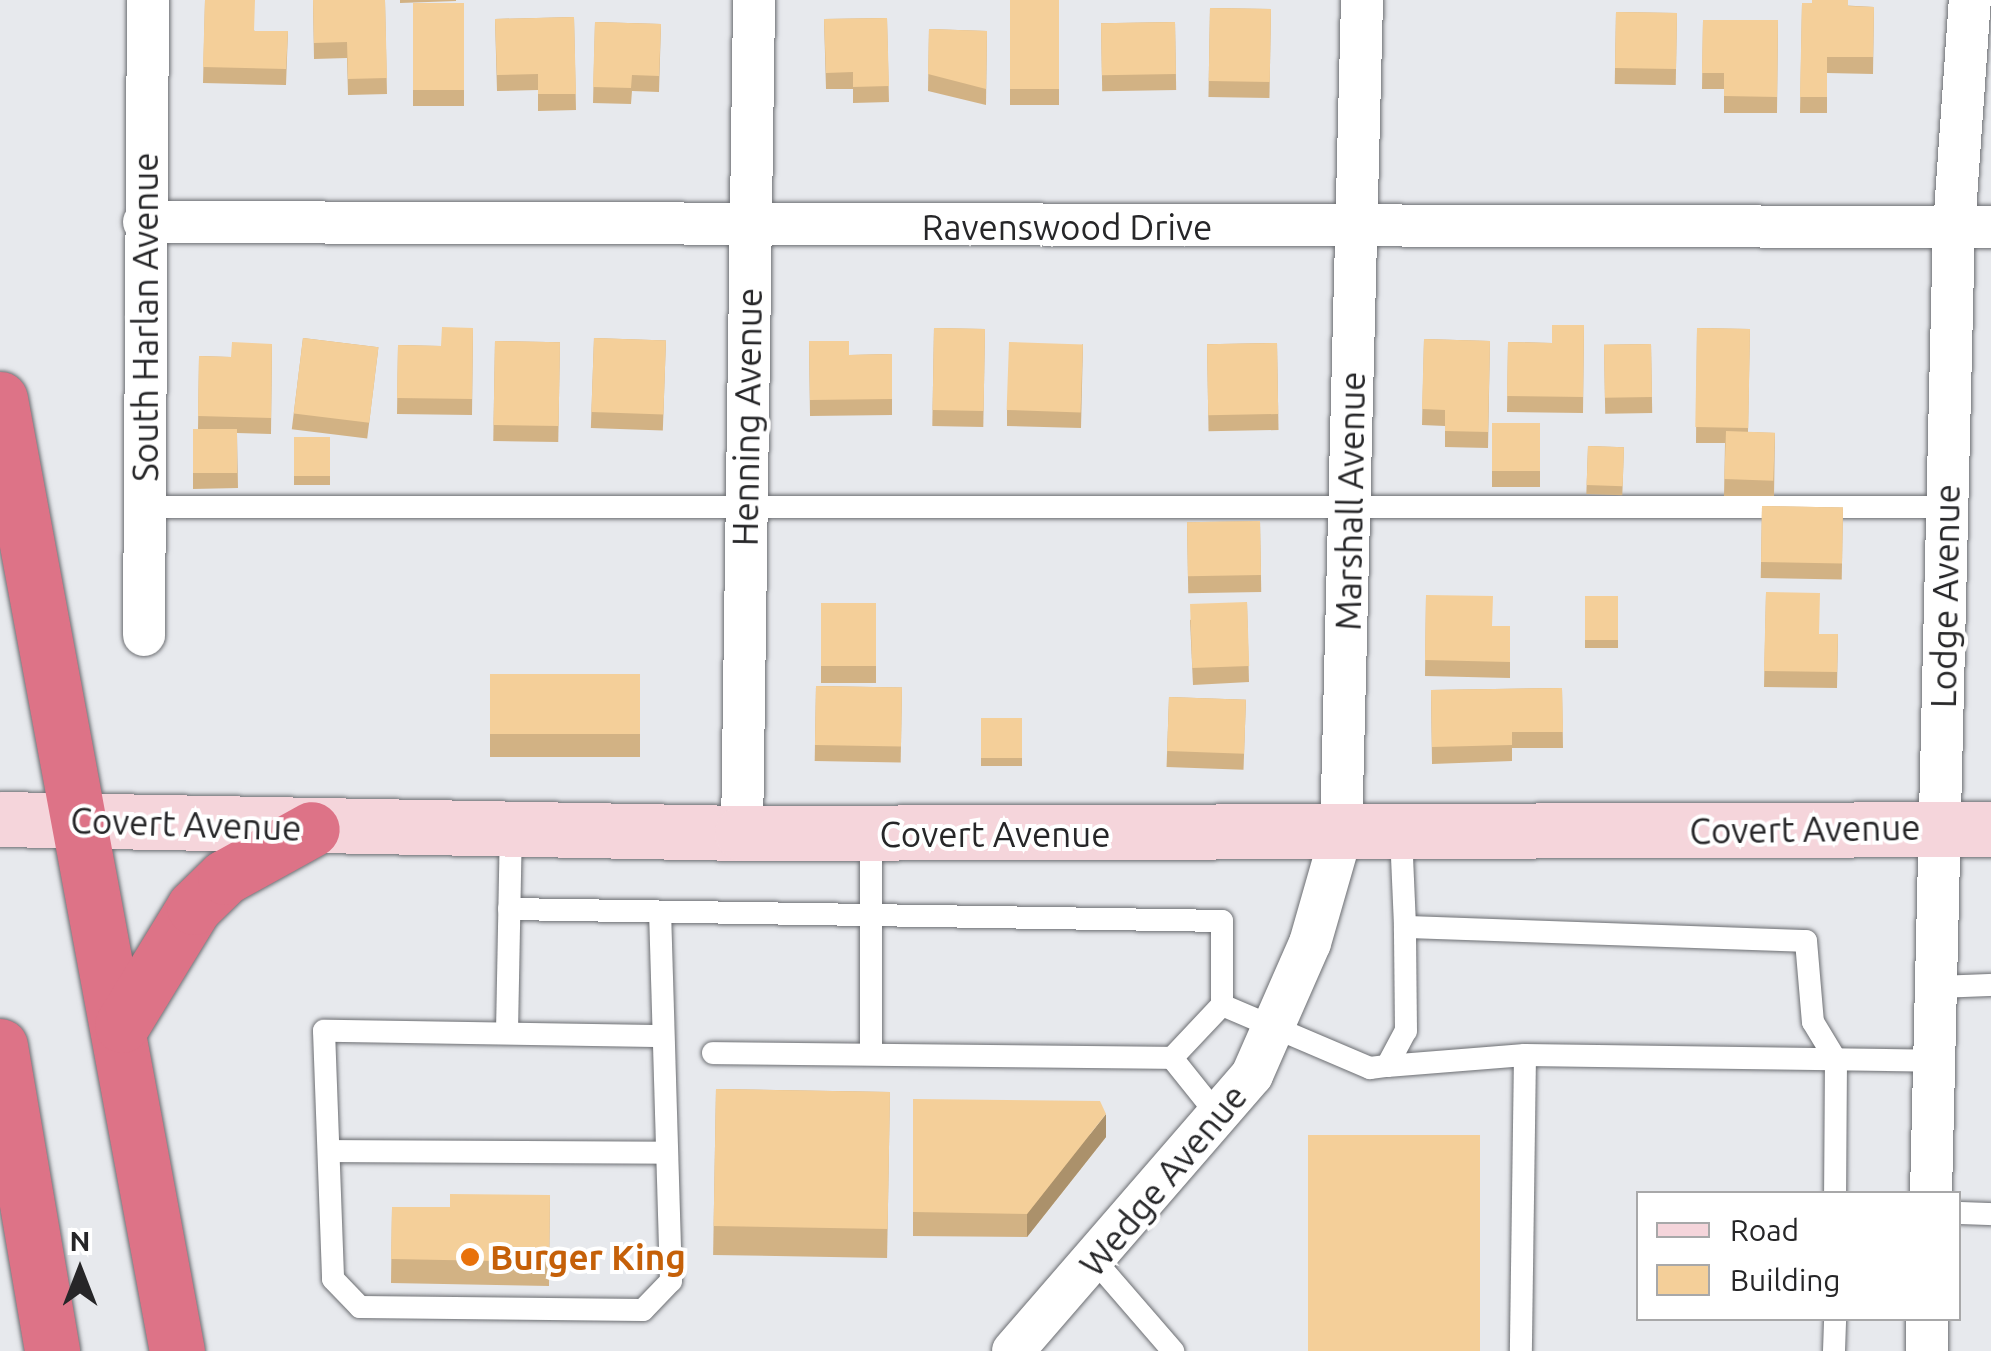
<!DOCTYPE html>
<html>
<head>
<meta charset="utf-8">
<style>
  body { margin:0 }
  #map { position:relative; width:1991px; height:1351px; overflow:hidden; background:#e7e9ed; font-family:Ubuntu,sans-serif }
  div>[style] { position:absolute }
  .roads { filter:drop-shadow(0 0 2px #6c6e72) drop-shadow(0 0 2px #6c6e72) }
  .lane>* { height:22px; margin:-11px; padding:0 11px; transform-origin:11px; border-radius:11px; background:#fff }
  .street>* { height:42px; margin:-21px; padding:0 21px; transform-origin:21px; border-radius:21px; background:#fff }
  .secondary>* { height:55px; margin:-27.5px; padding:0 27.5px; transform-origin:27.5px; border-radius:27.5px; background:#f5d5db }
  .highway>* { height:55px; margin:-27.5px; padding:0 27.5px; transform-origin:27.5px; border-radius:27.5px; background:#dd7387 }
  .wall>* { inset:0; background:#d2b284; transform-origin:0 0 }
  .shaded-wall>* { inset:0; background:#ab916b }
  .building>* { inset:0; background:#f4cf99; transform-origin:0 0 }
  .dots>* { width:28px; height:28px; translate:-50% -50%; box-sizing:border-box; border:5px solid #fff; border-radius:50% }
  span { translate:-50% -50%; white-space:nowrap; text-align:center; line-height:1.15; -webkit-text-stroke:8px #fff; paint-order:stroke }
  .street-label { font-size:35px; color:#262628 }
  .food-label { font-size:35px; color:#c56008; font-weight:700 }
  .left { translate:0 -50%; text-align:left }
  .legend { position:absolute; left:1636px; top:1191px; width:325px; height:130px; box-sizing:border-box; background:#fff; border:2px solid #a8a8a9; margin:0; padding:12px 18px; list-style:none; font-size:30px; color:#262628 }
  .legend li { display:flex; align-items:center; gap:20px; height:50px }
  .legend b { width:50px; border:2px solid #a8a8a9 }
  .north { position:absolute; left:30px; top:1221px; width:100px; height:100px; -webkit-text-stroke:8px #fff; paint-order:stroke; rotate:0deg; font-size:28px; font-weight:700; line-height:40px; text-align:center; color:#262628 }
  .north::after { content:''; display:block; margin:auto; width:35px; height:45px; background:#262628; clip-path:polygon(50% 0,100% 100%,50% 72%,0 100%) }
</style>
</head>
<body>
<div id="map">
  <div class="roads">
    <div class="lane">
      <i style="left:144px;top:507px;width:1802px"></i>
      <i style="left:871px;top:833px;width:220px;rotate:90deg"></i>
      <i style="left:1401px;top:834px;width:93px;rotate:87.5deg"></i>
      <i style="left:1405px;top:927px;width:401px;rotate:2deg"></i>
      <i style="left:1806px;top:941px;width:81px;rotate:85.1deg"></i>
      <i style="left:1813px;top:1022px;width:44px;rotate:58.8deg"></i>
      <i style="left:1836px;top:1060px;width:134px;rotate:90.4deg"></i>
      <i style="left:509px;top:909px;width:713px;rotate:0.96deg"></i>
      <i style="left:1222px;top:921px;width:84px;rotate:90deg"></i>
      <i style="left:1222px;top:1005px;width:161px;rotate:23.1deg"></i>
      <i style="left:1370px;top:1068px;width:17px;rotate:-7deg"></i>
      <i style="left:1387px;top:1066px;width:40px;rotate:-62deg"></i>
      <i style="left:1406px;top:1031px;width:104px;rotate:-90.6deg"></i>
      <i style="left:1936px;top:987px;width:55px;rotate:-2.1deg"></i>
      <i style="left:507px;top:1032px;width:200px;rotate:-88.9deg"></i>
      <i style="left:659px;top:1036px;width:335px;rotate:-179.1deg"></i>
      <i style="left:324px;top:1031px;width:248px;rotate:87.9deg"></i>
      <i style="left:333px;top:1279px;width:39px;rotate:46deg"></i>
      <i style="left:360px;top:1307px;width:283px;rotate:0.6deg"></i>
      <i style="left:643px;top:1310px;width:40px;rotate:-46deg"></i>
      <i style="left:671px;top:1281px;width:367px;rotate:-91.7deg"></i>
      <i style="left:713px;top:1053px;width:459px;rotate:0.6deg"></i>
      <i style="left:1172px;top:1058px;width:77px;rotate:51.3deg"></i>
      <i style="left:1525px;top:1055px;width:409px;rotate:0.8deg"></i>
      <i style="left:1172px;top:1058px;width:73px;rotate:-46.7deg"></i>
      <i style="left:1387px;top:1066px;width:138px;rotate:-4.6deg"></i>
      <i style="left:1525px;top:1055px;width:296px;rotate:90.8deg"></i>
      <i style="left:329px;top:1151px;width:336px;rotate:0.3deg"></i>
      <i style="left:1958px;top:1213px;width:33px;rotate:2deg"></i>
      <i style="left:1096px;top:1262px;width:118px;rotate:49.1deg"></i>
      <i style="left:1834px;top:1351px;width:33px;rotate:-88deg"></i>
    </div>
    <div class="street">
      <i style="left:144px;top:222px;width:1847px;rotate:0.16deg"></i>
      <i style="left:144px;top:635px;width:635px;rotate:-89.64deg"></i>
      <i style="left:742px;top:833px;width:833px;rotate:-89.17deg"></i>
      <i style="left:1931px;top:1194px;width:967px;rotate:-88.64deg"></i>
      <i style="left:1954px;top:227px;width:228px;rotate:-86deg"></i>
      <i style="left:1013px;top:1351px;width:365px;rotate:-49.1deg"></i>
      <i style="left:1252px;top:1075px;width:144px;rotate:-66.3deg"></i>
      <i style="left:1310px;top:943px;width:112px;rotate:-74deg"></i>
      <i style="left:1341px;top:835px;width:835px;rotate:-88.56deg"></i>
      <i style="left:1927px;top:1351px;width:33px;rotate:-90deg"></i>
    </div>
    <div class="secondary">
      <i style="left:0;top:819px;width:742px;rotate:1.08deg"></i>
      <i style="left:742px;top:833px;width:1249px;rotate:-0.18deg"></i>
    </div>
    <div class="highway">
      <i style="left:0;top:399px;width:968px;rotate:79.47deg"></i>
      <i style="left:122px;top:1025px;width:138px;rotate:-58.6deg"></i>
      <i style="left:194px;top:907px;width:43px;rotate:-44.1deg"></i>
      <i style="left:225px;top:877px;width:99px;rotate:-28.9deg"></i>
      <i style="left:0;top:1046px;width:309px;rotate:80.3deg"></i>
    </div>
  </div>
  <div class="wall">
    <i style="clip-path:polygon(205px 0,255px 31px,288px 31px,286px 85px,203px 83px)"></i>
    <i style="clip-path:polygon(313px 0,385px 0,387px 94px,348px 95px,347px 58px,314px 59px)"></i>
    <i style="clip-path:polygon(400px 0,456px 0,456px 1px,400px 3px)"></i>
    <i style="left:1010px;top:0;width:49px;height:105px"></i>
    <i style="left:413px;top:3px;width:51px;height:103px"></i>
    <i style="clip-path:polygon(1802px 3px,1874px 7px,1873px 74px,1827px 73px,1827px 113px,1800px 113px)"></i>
    <i style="left:1210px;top:8px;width:61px;height:89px;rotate:1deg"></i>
    <i style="left:1616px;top:12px;width:61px;height:72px;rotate:1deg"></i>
    <i style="clip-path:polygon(574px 17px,576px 110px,538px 111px,538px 90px,497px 91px,495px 19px)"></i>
    <i style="clip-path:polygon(887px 18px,889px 102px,853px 103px,853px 89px,826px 89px,824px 19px)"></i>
    <i style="clip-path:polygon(1703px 20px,1778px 20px,1777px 113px,1724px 113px,1724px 89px,1702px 89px)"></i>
    <i style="clip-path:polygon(595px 22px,661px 24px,659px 92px,632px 91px,631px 104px,593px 103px)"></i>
    <i style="left:1175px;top:22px;width:68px;height:74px;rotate:89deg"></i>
    <i style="clip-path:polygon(929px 29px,987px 31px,986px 105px,928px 91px)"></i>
    <i style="clip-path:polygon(1584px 325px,1583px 413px,1507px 412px,1508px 342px,1552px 343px)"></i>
    <i style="clip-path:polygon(473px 328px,472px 415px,397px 414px,398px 345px,441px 346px)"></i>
    <i style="left:934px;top:328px;width:51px;height:98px;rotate:1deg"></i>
    <i style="clip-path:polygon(1697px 328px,1750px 329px,1748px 432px,1775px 433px,1774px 496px,1724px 496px,1725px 443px,1696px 443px)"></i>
    <i style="left:303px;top:338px;width:76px;height:92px;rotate:7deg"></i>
    <i style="left:594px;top:338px;width:72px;height:90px;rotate:2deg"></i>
    <i style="clip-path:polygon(1424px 339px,1490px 341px,1488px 448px,1445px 447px,1445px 426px,1422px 425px)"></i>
    <i style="left:495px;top:341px;width:65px;height:100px;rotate:1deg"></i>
    <i style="clip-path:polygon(809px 341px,849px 355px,892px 354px,892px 415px,810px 416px)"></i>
    <i style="left:1277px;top:343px;width:87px;height:70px;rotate:89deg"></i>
    <i style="clip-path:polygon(272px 344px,271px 434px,237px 433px,238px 488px,193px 489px,193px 429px,198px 429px,199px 356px,231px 357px)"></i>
    <i style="clip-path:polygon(1083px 344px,1081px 428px,1007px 426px,1007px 410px)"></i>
    <i style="left:1651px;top:344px;width:69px;height:47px;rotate:89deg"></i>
    <i style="left:1492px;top:423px;width:48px;height:64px"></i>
    <i style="left:294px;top:437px;width:36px;height:48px"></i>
    <i style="left:1588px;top:446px;width:36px;height:48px;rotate:2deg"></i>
    <i style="left:1762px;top:506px;width:81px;height:72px;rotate:1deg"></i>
    <i style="left:1260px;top:521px;width:71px;height:73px;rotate:89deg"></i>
    <i style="clip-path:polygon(1766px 592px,1819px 634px,1838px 634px,1837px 688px,1764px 687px)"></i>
    <i style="clip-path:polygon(1426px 595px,1492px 626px,1510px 626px,1510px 678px,1425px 676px)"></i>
    <i style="left:1585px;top:596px;width:33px;height:52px"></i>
    <i style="clip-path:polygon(1247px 602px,1249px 682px,1193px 685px,1190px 620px)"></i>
    <i style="left:821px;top:603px;width:55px;height:80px"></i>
    <i style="left:640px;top:674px;width:83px;height:150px;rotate:90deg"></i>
    <i style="left:816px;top:686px;width:86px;height:75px;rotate:1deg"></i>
    <i style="clip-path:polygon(1562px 688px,1563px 748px,1512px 748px,1512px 761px,1432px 764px,1431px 690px)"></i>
    <i style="left:1169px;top:697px;width:77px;height:70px;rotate:2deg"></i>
    <i style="left:981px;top:718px;width:41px;height:48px"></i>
    <i style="left:716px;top:1089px;width:174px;height:166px;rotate:1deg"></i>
    <i style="clip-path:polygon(913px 1099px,1106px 1137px,1027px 1237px,913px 1236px)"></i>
    <i style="clip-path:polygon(550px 1195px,549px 1286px,391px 1283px,392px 1207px,450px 1207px)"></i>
  </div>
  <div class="shaded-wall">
    <i style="clip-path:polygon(1106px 1114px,1106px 1137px,1027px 1237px,1027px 1214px)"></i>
  </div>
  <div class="building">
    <i style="clip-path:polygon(205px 0,255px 0,254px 31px,288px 31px,286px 69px,203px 67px)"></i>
    <i style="clip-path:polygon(313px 0,385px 0,387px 78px,348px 79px,347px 42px,314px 43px)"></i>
    <i style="left:1010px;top:0;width:49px;height:89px"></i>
    <i style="clip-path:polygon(1812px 0,1848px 0,1848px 6px,1874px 7px,1873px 57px,1827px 57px,1827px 97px,1800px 97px,1802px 3px,1812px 3px)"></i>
    <i style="left:413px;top:3px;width:51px;height:87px"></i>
    <i style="left:1210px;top:8px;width:61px;height:73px;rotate:1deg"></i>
    <i style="left:1616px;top:12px;width:61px;height:56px;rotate:1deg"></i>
    <i style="clip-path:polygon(574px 17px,576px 94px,538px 94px,538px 74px,497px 75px,495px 19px)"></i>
    <i style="clip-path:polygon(887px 18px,889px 86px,853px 87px,853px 72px,826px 73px,824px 19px)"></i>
    <i style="clip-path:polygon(1703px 20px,1778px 20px,1777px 97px,1724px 96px,1724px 73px,1702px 73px)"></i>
    <i style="clip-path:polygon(595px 22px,661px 24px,659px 76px,632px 75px,631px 88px,593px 87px)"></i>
    <i style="left:1175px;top:22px;width:52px;height:74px;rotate:89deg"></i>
    <i style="clip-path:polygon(929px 29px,987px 31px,986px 89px,928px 74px)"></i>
    <i style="clip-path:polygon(1552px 325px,1584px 325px,1583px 397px,1507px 396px,1508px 342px,1552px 343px)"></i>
    <i style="clip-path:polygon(442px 327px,473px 328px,472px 399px,397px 398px,398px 345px,441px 346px)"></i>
    <i style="left:934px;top:328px;width:51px;height:82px;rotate:1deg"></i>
    <i style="left:1697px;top:328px;width:53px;height:99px;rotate:1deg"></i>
    <i style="left:303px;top:338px;width:76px;height:76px;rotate:7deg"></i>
    <i style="left:594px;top:338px;width:72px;height:74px;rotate:2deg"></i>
    <i style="clip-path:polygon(1424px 339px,1490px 341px,1488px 432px,1445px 431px,1445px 410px,1422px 409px)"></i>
    <i style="left:495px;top:341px;width:65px;height:84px;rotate:1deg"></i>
    <i style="clip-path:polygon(809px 341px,849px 341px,849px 355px,892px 354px,892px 399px,810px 400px)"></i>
    <i style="clip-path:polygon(232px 342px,272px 344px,271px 418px,198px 416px,199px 356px,231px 357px)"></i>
    <i style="left:1009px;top:342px;width:74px;height:68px;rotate:2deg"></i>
    <i style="left:1277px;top:343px;width:71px;height:70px;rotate:89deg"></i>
    <i style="left:1651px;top:344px;width:53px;height:47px;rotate:89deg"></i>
    <i style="left:1492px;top:423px;width:48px;height:48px"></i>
    <i style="left:193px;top:429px;width:44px;height:44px"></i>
    <i style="left:1726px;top:431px;width:49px;height:48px;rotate:2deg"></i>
    <i style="left:294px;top:437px;width:36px;height:39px"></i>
    <i style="left:1588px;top:446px;width:36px;height:39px;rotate:2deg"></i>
    <i style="left:1762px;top:506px;width:81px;height:56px;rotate:1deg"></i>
    <i style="left:1260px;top:521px;width:54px;height:73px;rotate:89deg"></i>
    <i style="clip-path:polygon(1766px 592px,1820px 593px,1819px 634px,1838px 634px,1837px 672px,1764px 671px)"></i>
    <i style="clip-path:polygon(1426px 595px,1493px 596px,1492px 626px,1510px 626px,1510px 662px,1425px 660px)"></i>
    <i style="left:1585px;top:596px;width:33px;height:44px"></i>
    <i style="left:1247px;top:602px;width:64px;height:57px;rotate:88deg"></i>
    <i style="left:821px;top:603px;width:55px;height:63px"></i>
    <i style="left:640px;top:674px;width:60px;height:150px;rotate:90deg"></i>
    <i style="left:816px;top:686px;width:86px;height:59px;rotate:1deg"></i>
    <i style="clip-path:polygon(1562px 688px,1563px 732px,1512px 732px,1512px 745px,1432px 747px,1431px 690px)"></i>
    <i style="left:1169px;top:697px;width:77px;height:54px;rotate:2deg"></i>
    <i style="left:981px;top:718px;width:41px;height:40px"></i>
    <i style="left:716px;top:1089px;width:174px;height:137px;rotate:1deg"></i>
    <i style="clip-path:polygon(913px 1099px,1100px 1101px,1106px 1114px,1027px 1214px,913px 1212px)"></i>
    <i style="left:1308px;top:1135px;width:172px;height:216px"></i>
    <i style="clip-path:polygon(450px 1194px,550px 1195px,549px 1262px,391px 1259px,392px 1207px,450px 1207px)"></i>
  </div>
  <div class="dots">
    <i style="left:470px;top:1257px;background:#e8710a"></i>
  </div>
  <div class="street-label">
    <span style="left:1067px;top:227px">Ravenswood Drive</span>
    <span style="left:145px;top:317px;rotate:-90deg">South Harlan Avenue</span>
    <span style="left:747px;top:417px;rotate:-89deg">Henning Avenue</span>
    <span style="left:1350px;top:501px;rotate:-89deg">Marshall Avenue</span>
    <span style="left:1945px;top:596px;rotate:-89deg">Lodge Avenue</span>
    <span style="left:186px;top:824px;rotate:2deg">Covert Avenue</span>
    <span style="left:1805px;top:829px;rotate:-1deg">Covert Avenue</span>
    <span style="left:995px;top:834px">Covert Avenue</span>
    <span style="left:1163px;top:1180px;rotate:-50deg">Wedge Avenue</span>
  </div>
  <div class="food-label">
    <span class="left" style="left:490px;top:1257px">Burger King</span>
  </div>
  <ul class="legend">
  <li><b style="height:12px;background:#f5d5db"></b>Road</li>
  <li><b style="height:28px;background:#f4cf99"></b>Building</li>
  </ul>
  <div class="north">N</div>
</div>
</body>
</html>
